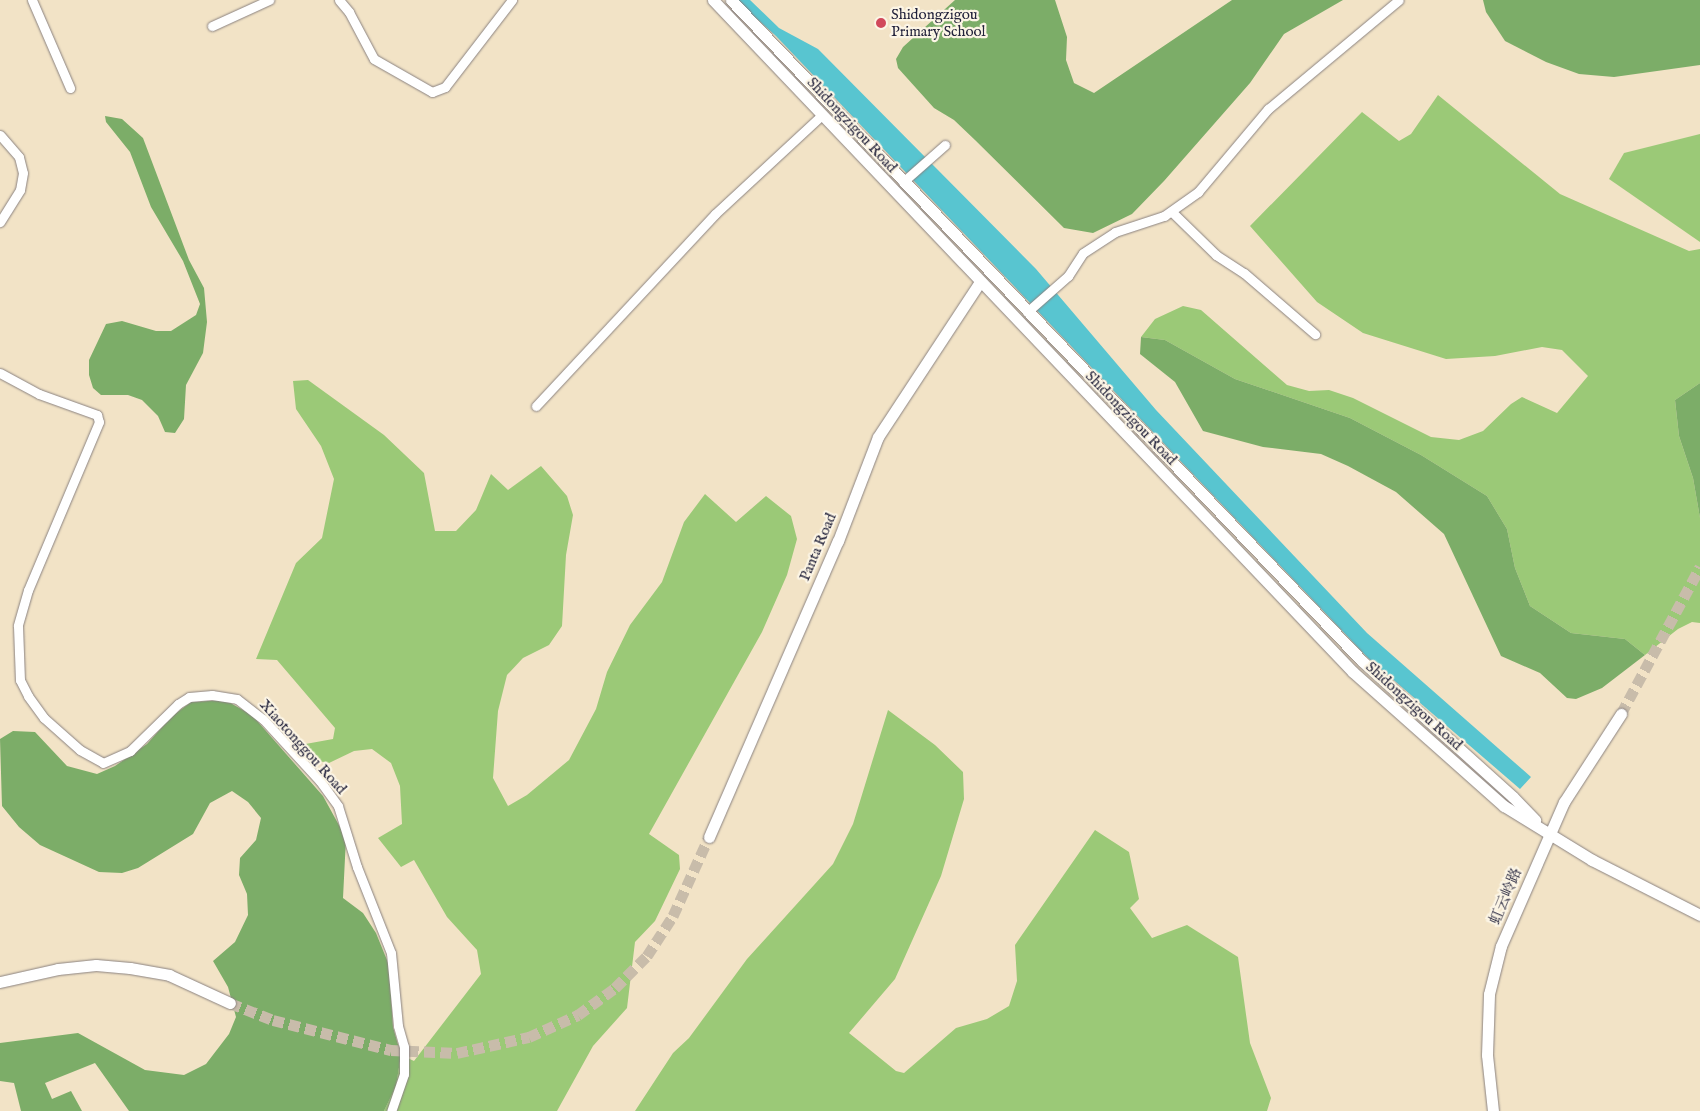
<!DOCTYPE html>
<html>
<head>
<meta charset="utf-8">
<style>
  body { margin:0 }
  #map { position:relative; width:1700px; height:1111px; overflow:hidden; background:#f2e3c6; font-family:"IM FELL English","Noto Serif SC",serif }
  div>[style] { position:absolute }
  .green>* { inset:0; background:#9bc977 }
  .forest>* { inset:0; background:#7cad68 }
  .water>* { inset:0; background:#58c5d0 }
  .secondary-tunnel>* { height:11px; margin-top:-5.5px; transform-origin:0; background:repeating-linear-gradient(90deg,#c8bcaa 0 11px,transparent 0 16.5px) }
  .roads { filter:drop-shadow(0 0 1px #8a8280) drop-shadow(0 0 1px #8a8280) }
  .street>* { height:9px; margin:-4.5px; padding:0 4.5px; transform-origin:4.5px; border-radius:4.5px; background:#fff }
  .secondary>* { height:11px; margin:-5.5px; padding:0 5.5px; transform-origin:5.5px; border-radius:5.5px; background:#fff }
  .dots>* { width:14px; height:14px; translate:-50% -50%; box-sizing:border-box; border:2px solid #fcf5e5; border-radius:50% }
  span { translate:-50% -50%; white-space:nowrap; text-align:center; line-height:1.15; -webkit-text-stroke:4.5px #fcf5e5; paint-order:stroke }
  .poi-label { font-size:15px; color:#22223b }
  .left { translate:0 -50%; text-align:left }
  .street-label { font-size:15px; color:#22223b }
</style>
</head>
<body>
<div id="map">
  <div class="green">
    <i style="clip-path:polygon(1438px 95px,1560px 194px,1689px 251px,1700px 249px,1700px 383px,1675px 400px,1679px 436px,1693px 478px,1700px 518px,1700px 623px,1692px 622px,1678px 629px,1645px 655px,1625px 639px,1571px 633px,1530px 606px,1515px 568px,1507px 529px,1487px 496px,1421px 455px,1350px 418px,1235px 379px,1165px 340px,1141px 337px,1155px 319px,1183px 306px,1201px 310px,1287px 385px,1309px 391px,1329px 390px,1353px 398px,1431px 437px,1459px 440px,1483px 431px,1511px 404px,1522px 397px,1557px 413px,1588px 376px,1562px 350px,1542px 347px,1495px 356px,1446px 359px,1363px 333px,1317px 302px,1250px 226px,1362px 112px,1399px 141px,1411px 134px)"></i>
    <i style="clip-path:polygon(1700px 134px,1700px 242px,1609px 179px,1624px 153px)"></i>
    <i style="clip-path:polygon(308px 380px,384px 435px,424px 473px,435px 531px,456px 531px,476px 510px,491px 474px,508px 490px,541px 466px,567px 496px,573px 515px,566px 555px,562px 626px,549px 645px,523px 658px,507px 675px,498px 711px,493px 778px,508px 806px,527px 795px,569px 760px,596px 709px,607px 672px,630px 625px,662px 582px,684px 522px,705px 494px,736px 522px,766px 496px,791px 516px,797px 539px,787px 575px,762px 632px,649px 834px,679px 855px,680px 869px,655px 921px,635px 942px,627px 1008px,593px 1046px,557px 1111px,384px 1111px,396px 1085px,401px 1055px,414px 1061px,481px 974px,477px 950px,447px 917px,414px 860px,401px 867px,378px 838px,402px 824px,400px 786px,391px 763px,372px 749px,354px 751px,329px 763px,312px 760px,300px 745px,333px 739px,335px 728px,277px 660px,256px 659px,296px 563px,322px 538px,334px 479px,321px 446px,296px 409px,293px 381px)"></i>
    <i style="clip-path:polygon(888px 710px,935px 745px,963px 772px,964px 799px,941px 876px,895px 979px,849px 1033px,896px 1071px,904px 1073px,956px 1028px,987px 1019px,1009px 1006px,1017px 981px,1015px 945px,1095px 830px,1129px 852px,1139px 899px,1130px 908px,1152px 938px,1187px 925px,1238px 957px,1250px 1043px,1271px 1098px,1267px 1111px,635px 1111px,673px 1053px,689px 1038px,747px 959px,833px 864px,853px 824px)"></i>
  </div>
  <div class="forest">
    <i style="clip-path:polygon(955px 0,1055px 0,1067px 37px,1066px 60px,1074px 83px,1094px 93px,1232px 0,1343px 0,1284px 34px,1250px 83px,1164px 181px,1132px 214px,1093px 233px,1064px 228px,975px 140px,954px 120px,934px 108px,898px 68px,896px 59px,903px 47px)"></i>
    <i style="clip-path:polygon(1483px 0,1700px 0,1700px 65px,1614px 77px,1579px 74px,1546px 62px,1505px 41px,1486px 12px)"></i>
    <i style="clip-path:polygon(105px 116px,122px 119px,143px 138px,189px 260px,204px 288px,207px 322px,203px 353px,186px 385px,184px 419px,175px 433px,165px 432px,158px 416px,142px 400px,128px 395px,101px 395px,93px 388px,89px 375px,89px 360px,106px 324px,122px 321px,156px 331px,171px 331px,196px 315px,200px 304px,183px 261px,151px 207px,130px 152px,106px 122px)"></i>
    <i style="clip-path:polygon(1141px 337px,1165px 340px,1235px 379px,1350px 418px,1421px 455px,1487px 496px,1507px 529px,1515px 568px,1530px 606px,1571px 633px,1625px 639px,1645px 655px,1602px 688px,1576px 699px,1567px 698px,1540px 673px,1501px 656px,1444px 534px,1396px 492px,1348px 466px,1321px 454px,1263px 447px,1203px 431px,1175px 382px,1140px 354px)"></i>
    <i style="clip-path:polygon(1700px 383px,1700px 518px,1693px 478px,1679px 436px,1675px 400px)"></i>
    <i style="clip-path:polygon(225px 700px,252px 715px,323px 796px,346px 838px,343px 898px,363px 913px,376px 933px,389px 965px,393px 1027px,401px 1055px,396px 1086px,384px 1111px,129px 1111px,95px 1063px,45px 1083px,52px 1099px,71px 1091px,82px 1111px,21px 1111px,14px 1083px,0 1081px,0 1043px,78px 1033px,145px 1070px,184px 1075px,206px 1064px,229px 1034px,236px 1017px,228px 987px,213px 961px,235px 942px,248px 915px,247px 894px,239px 875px,240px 858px,256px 840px,261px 818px,248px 802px,232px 791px,210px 803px,193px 834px,138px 868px,122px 873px,99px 872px,40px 845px,19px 827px,2px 806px,0 739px,13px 731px,35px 732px,67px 766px,97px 774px,115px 766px,147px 744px,171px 717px,191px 702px)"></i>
  </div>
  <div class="water">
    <i style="clip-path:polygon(736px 0,750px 0,779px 28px,818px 49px,1036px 269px,1156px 410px,1367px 633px,1531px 777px,1520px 789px,1368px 658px,776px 36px)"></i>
  </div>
  <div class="secondary-tunnel">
    <i style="left:1621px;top:714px;width:167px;rotate:-61.7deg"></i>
    <i style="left:230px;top:1003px;width:46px;rotate:21.6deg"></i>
    <i style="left:273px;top:1020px;width:122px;rotate:14.3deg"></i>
    <i style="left:391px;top:1050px;width:66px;rotate:2.6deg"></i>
    <i style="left:457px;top:1053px;width:74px;rotate:-12.5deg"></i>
    <i style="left:529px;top:1037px;width:54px;rotate:-24.2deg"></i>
    <i style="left:578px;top:1015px;width:46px;rotate:-36.1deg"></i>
    <i style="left:615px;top:988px;width:45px;rotate:-45deg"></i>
    <i style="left:647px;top:956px;width:48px;rotate:-57deg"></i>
    <i style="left:673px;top:916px;width:87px;rotate:-65.5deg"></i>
  </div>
  <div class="roads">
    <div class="street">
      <i style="left:32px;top:0;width:96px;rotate:66.6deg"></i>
      <i style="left:339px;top:0;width:16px;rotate:50deg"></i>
      <i style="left:349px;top:12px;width:53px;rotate:62deg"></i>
      <i style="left:374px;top:59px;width:67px;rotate:29.6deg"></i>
      <i style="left:432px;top:92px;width:14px;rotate:-21deg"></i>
      <i style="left:445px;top:87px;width:110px;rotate:-52.4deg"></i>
      <i style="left:212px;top:26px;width:63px;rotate:-24.5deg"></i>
      <i style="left:0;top:135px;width:29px;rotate:49deg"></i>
      <i style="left:19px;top:157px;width:16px;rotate:76deg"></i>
      <i style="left:23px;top:173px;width:17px;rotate:100deg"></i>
      <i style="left:20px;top:190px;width:38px;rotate:122deg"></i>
      <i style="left:903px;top:182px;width:56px;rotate:-41.4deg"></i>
      <i style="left:1172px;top:212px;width:62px;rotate:44.3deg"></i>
      <i style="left:1216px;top:255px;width:33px;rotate:33deg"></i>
      <i style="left:1244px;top:273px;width:94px;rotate:40.7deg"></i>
      <i style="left:1027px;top:312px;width:55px;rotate:-41.3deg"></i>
      <i style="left:1068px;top:276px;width:27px;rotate:-57deg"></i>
      <i style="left:1083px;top:253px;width:38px;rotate:-33deg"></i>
      <i style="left:1115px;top:232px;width:52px;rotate:-18.1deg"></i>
      <i style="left:1164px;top:216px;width:42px;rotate:-35.2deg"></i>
      <i style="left:1198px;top:192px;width:109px;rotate:-49.9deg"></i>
      <i style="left:1268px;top:109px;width:170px;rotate:-39.8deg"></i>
      <i style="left:0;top:373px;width:44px;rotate:28.3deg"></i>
      <i style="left:39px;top:394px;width:62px;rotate:19.9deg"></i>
      <i style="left:97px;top:415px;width:7px;rotate:74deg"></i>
      <i style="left:99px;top:422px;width:182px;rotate:112.9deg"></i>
      <i style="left:28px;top:590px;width:37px;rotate:106deg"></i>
      <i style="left:18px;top:626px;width:54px;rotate:87.9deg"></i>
      <i style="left:20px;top:680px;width:18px;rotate:63deg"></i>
      <i style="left:28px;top:696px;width:27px;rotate:54deg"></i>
      <i style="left:44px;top:718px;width:48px;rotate:41.6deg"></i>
      <i style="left:80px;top:750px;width:26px;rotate:29deg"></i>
      <i style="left:103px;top:763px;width:30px;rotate:-24deg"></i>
      <i style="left:130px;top:751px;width:67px;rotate:-44.4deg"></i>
      <i style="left:178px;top:704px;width:13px;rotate:-32deg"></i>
      <i style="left:189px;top:697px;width:23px;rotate:-5deg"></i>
      <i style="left:212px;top:695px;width:25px;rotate:9deg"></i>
      <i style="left:237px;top:699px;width:33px;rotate:38deg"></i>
      <i style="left:263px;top:719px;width:84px;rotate:47.4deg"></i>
      <i style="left:320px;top:781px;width:31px;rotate:54deg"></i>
      <i style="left:338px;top:806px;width:64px;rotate:72.7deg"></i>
      <i style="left:357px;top:867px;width:92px;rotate:68.4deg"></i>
      <i style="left:391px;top:953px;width:73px;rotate:84.5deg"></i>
      <i style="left:398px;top:1026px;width:22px;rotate:74deg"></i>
      <i style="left:404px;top:1047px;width:27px;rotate:90deg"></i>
      <i style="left:404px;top:1074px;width:39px;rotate:109deg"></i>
      <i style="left:536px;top:406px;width:262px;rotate:-47deg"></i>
      <i style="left:715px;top:214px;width:146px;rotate:-42.8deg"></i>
    </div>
    <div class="secondary">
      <i style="left:713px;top:0;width:928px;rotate:46.4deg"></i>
      <i style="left:1353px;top:672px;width:202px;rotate:41.6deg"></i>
      <i style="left:1504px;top:806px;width:103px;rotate:31.5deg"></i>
      <i style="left:1592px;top:860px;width:121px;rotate:27deg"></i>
      <i style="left:731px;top:0;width:914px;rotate:46.33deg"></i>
      <i style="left:1362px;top:661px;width:203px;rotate:42deg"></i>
      <i style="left:1513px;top:797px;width:32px;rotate:46deg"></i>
      <i style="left:709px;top:837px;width:323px;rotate:-66.5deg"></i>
      <i style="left:838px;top:541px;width:111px;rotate:-69deg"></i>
      <i style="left:878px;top:437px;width:186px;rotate:-56.7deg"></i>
      <i style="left:0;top:982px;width:59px;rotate:-12.6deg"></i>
      <i style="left:58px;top:969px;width:38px;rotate:-6deg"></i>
      <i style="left:96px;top:965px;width:34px;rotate:5deg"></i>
      <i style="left:130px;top:968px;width:40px;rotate:10deg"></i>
      <i style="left:169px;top:975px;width:67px;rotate:24.7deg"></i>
      <i style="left:1493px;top:1111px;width:56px;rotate:-96.1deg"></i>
      <i style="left:1487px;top:1055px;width:61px;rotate:-88.1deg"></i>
      <i style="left:1489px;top:994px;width:49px;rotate:-76deg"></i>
      <i style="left:1501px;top:946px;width:157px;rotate:-66.4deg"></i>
      <i style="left:1564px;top:802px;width:105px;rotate:-57.1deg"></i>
    </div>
  </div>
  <div class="dots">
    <i style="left:881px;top:23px;background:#d1495b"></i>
  </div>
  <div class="poi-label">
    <span class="left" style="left:891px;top:23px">Shidongzigou<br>Primary School</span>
  </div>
  <div class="street-label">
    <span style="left:852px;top:125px;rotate:47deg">Shidongzigou Road</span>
    <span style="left:1131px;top:418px;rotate:46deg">Shidongzigou Road</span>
    <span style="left:818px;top:547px;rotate:-67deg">Panta Road</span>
    <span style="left:1414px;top:706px;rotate:42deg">Shidongzigou Road</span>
    <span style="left:303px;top:747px;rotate:48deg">Xiaotonggou Road</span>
    <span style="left:1506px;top:896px;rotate:-67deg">虹云岭路</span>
  </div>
</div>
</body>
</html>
